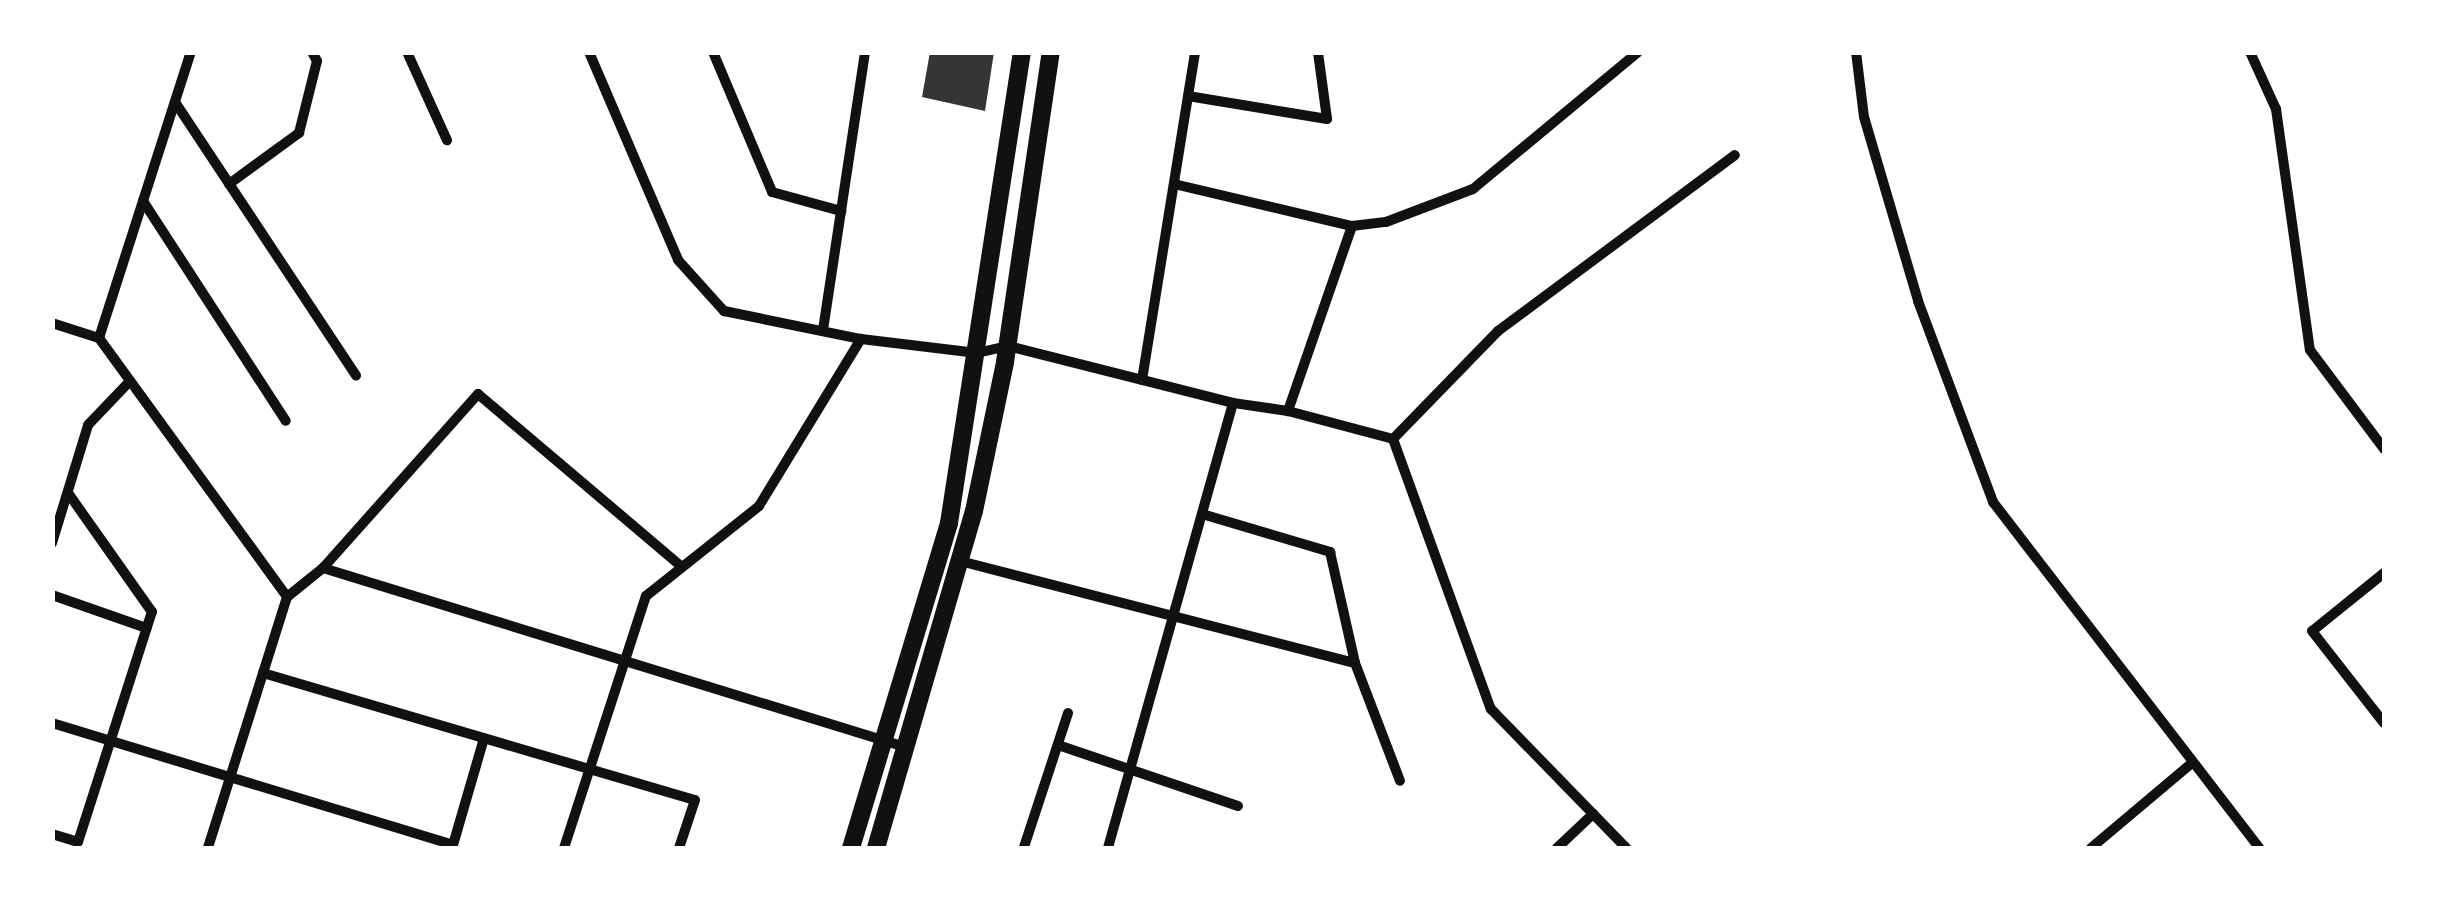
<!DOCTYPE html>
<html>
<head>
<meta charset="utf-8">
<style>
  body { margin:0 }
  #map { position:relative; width:2437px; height:901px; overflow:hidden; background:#fff; font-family:"PT Sans",sans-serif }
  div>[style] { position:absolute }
  .building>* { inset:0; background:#353535 }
  .minor>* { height:10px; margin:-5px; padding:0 5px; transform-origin:5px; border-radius:5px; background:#111 }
  .tertiary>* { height:18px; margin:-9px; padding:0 9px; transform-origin:9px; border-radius:9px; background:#111 }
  span { translate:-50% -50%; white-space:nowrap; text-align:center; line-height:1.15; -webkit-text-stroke:9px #fff; paint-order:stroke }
  .frame { position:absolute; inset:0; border:55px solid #fff; pointer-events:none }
</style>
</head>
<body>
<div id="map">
  <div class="building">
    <i style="clip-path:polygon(930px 52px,994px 52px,985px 111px,922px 97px)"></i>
  </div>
  <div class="minor">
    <i style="left:407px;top:52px;width:97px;rotate:65.6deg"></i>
    <i style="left:589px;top:52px;width:226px;rotate:66.8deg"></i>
    <i style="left:678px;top:260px;width:69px;rotate:48deg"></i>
    <i style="left:724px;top:311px;width:140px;rotate:11.6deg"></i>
    <i style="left:861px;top:339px;width:117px;rotate:6.9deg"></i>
    <i style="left:977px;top:353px;width:32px;rotate:-13deg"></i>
    <i style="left:1008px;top:346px;width:232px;rotate:14.2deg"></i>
    <i style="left:1233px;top:403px;width:462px;rotate:105.7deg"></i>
    <i style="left:713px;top:52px;width:152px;rotate:67.1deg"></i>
    <i style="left:772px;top:192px;width:72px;rotate:15.4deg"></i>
    <i style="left:1856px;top:52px;width:65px;rotate:83deg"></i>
    <i style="left:1864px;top:117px;width:192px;rotate:73.6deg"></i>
    <i style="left:1918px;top:301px;width:215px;rotate:69.5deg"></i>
    <i style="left:1993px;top:502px;width:436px;rotate:52.4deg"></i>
    <i style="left:2250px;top:52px;width:63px;rotate:65.5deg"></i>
    <i style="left:2276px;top:109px;width:243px;rotate:82deg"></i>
    <i style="left:2310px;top:350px;width:124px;rotate:53.2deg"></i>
    <i style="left:1188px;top:96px;width:141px;rotate:9.4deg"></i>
    <i style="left:1327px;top:119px;width:68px;rotate:-97.7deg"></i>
    <i style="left:175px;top:102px;width:328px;rotate:56.5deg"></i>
    <i style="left:229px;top:184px;width:87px;rotate:-36.1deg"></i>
    <i style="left:299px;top:133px;width:74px;rotate:-76deg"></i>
    <i style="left:317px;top:61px;width:10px;rotate:-119deg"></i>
    <i style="left:1174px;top:184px;width:183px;rotate:13.3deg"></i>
    <i style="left:1352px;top:226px;width:196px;rotate:109.1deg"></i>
    <i style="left:1288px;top:411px;width:56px;rotate:-171.7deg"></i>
    <i style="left:143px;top:201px;width:262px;rotate:57deg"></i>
    <i style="left:1352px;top:226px;width:34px;rotate:-7deg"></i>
    <i style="left:1386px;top:222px;width:93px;rotate:-20.8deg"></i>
    <i style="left:1473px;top:189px;width:214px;rotate:-39.7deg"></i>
    <i style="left:52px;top:323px;width:49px;rotate:17.7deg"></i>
    <i style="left:99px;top:338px;width:320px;rotate:54deg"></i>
    <i style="left:287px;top:597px;width:263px;rotate:107.5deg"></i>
    <i style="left:823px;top:330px;width:281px;rotate:-81.4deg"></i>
    <i style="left:99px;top:338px;width:300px;rotate:-72.2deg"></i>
    <i style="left:1142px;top:380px;width:332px;rotate:-80.8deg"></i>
    <i style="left:1288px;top:411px;width:109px;rotate:14.9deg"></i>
    <i style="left:1393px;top:439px;width:287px;rotate:70.1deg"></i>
    <i style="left:1491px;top:709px;width:194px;rotate:45.8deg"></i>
    <i style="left:1393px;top:439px;width:151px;rotate:-45.8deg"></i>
    <i style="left:1498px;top:331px;width:295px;rotate:-36.6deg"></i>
    <i style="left:1202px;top:514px;width:134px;rotate:16.5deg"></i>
    <i style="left:1330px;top:552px;width:114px;rotate:77.3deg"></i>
    <i style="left:1355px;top:663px;width:126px;rotate:69.1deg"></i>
    <i style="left:52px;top:543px;width:123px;rotate:-73deg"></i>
    <i style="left:88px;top:425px;width:61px;rotate:-46.3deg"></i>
    <i style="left:960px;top:561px;width:408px;rotate:14.5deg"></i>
    <i style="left:323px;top:568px;width:233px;rotate:-48.3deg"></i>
    <i style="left:478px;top:394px;width:267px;rotate:40.3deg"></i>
    <i style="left:2384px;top:573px;width:92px;rotate:141.1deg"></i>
    <i style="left:2312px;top:631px;width:117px;rotate:52deg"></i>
    <i style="left:52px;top:595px;width:100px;rotate:19.3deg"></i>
    <i style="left:287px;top:597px;width:46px;rotate:-38.9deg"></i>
    <i style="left:323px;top:568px;width:609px;rotate:17.1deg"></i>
    <i style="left:263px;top:673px;width:450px;rotate:16.4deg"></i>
    <i style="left:695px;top:800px;width:51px;rotate:108.4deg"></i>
    <i style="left:52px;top:723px;width:419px;rotate:16.9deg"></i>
    <i style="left:453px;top:845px;width:111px;rotate:-73.8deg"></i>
    <i style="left:1058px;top:745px;width:190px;rotate:18.7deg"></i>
    <i style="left:52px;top:834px;width:27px;rotate:17deg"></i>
    <i style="left:78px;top:842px;width:242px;rotate:-72.2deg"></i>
    <i style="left:152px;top:612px;width:146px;rotate:-125.2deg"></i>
    <i style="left:1024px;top:847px;width:141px;rotate:-71.8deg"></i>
    <i style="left:564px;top:848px;width:265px;rotate:-72deg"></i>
    <i style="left:646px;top:596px;width:144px;rotate:-38.5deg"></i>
    <i style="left:759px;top:506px;width:196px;rotate:-58.6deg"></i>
    <i style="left:1557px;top:848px;width:50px;rotate:-43.4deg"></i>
    <i style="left:2091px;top:848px;width:132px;rotate:-40.1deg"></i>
  </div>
  <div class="tertiary">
    <i style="left:851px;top:848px;width:339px;rotate:-73.2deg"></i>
    <i style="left:949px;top:523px;width:477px;rotate:-81.2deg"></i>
    <i style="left:876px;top:848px;width:351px;rotate:-73.8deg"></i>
    <i style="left:974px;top:511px;width:152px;rotate:-78.2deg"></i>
    <i style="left:1005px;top:362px;width:313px;rotate:-81.6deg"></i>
  </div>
  <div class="frame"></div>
</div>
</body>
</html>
